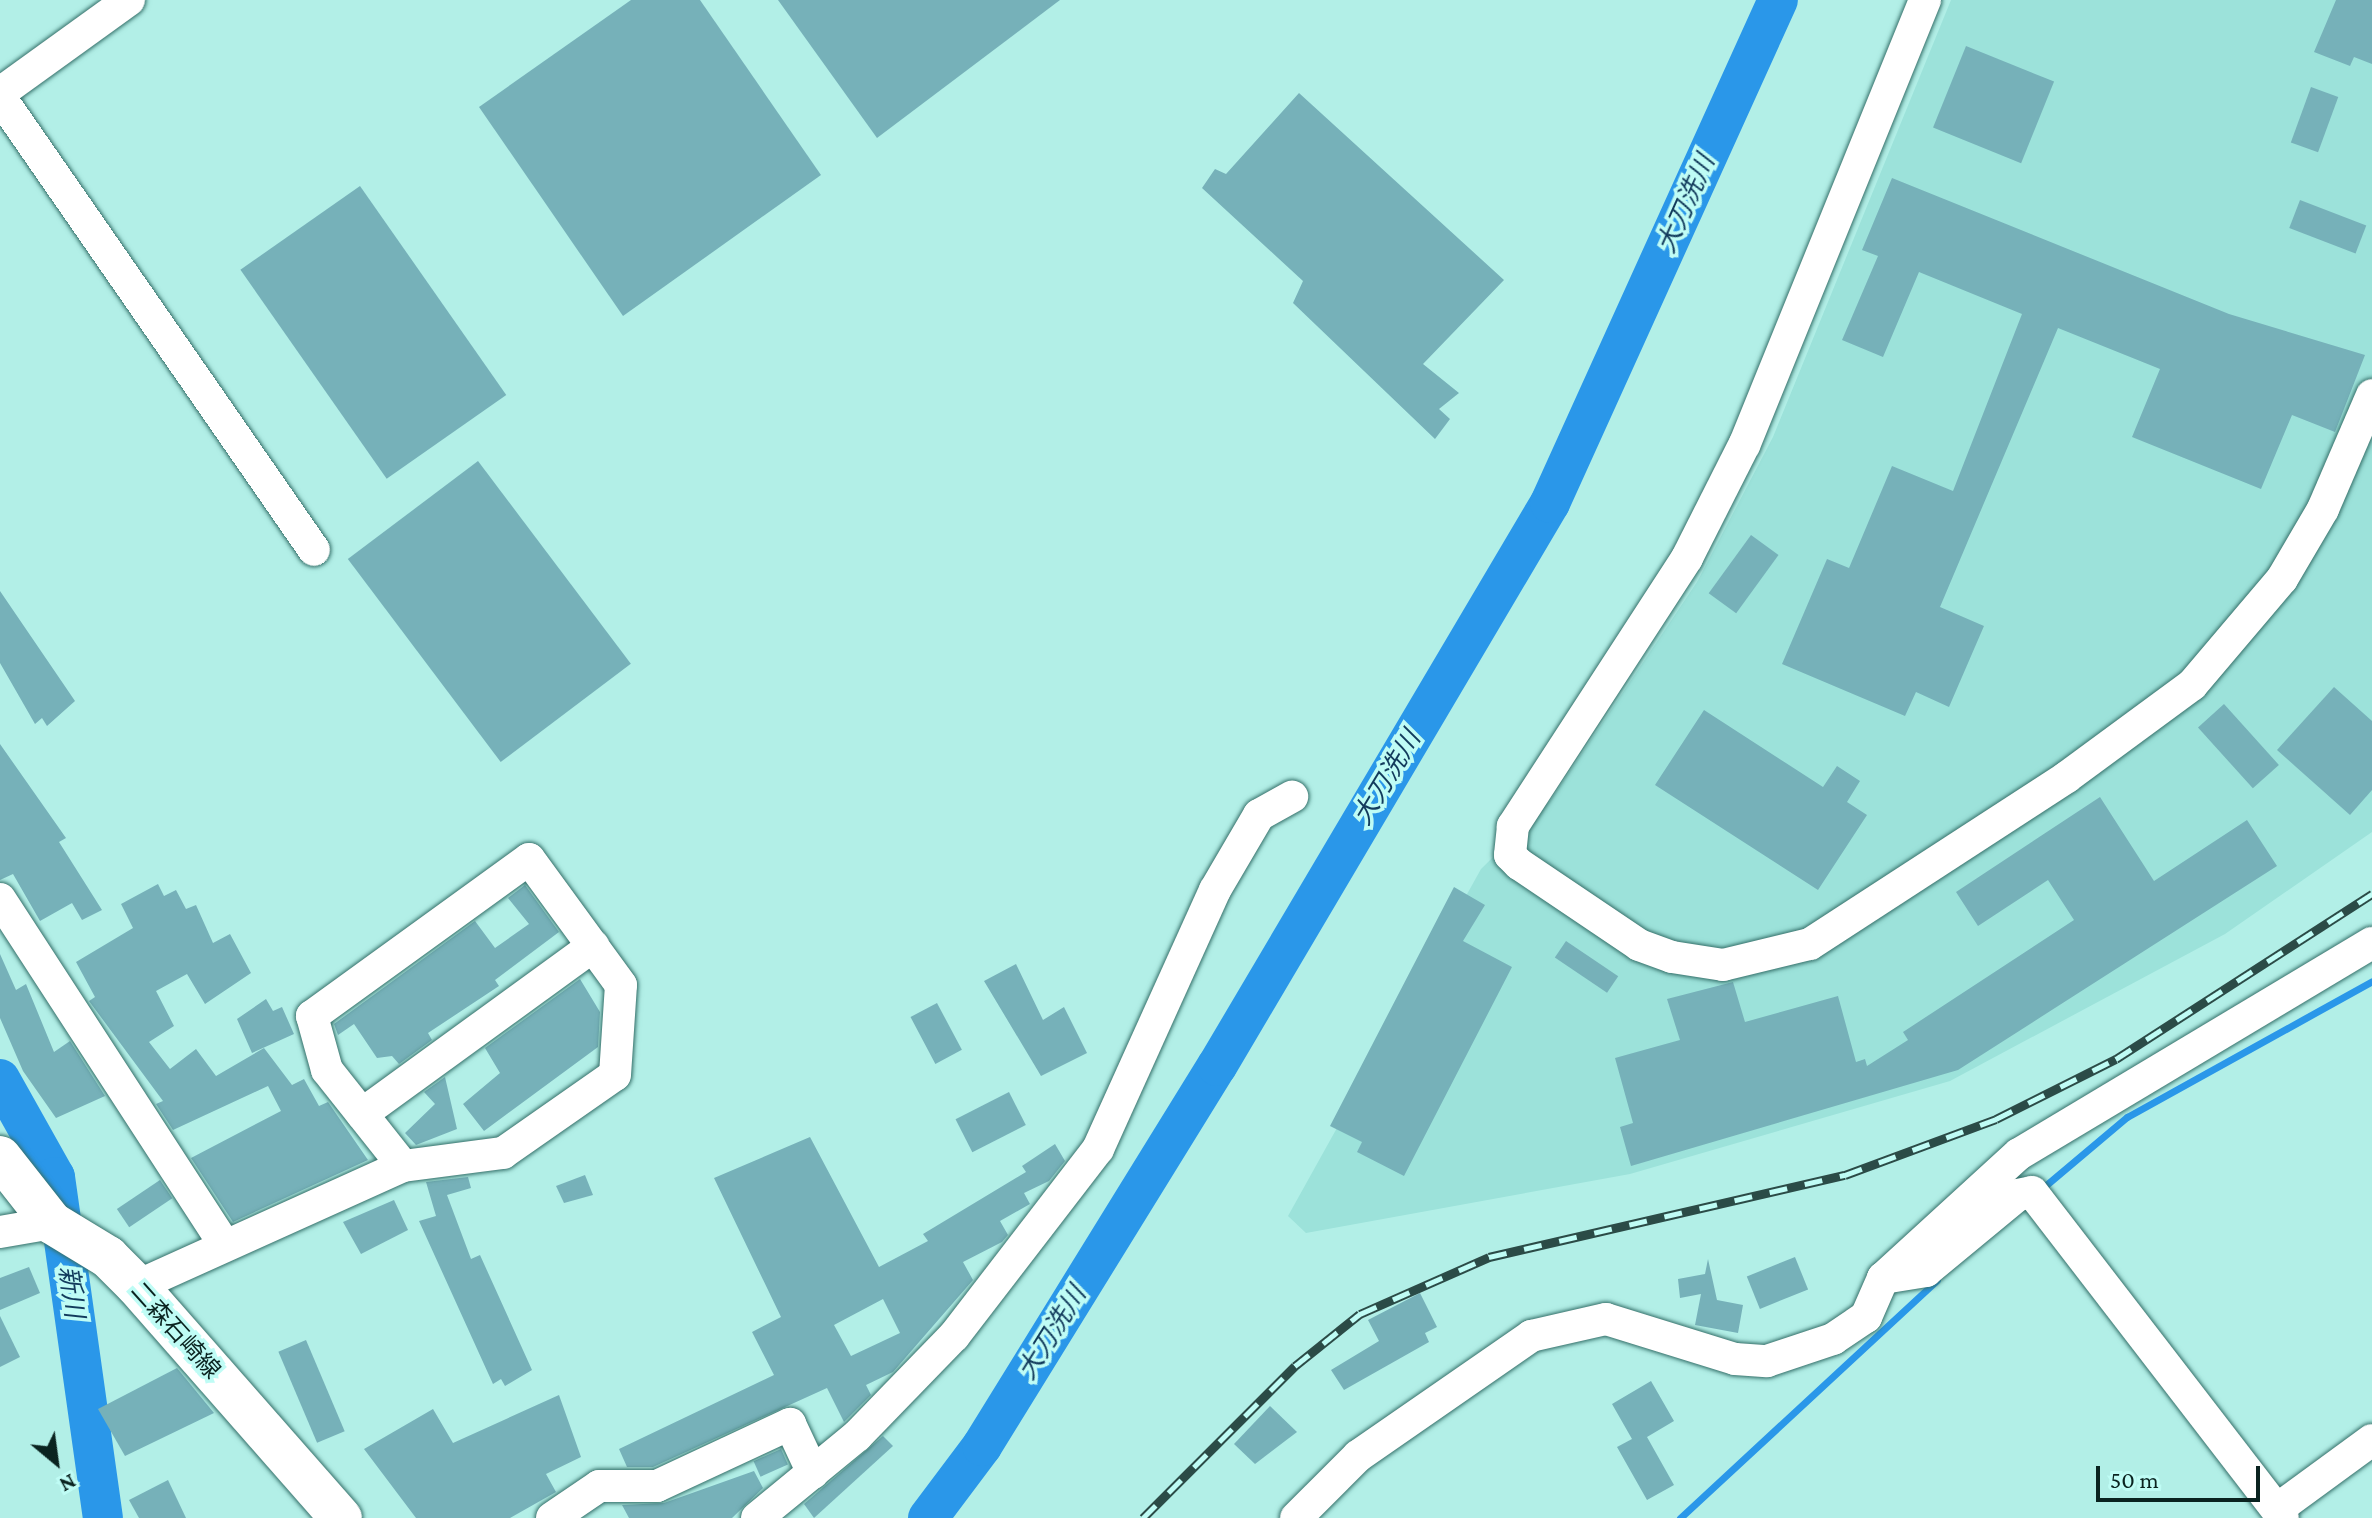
<!DOCTYPE html>
<html>
<head>
<meta charset="utf-8">
<style>
  body { margin:0 }
  #map { position:relative; width:2372px; height:1518px; overflow:hidden; background:#b2efe7; font-family:"Crimson Pro","Noto Sans JP",serif }
  div>[style] { position:absolute }
  .built>* { inset:0; background:#9ce2da }
  .stream>* { height:7px; margin:-3.5px; padding:0 3.5px; transform-origin:3.5px; border-radius:3.5px; background:#2a97e9 }
  .river>* { height:40px; margin:-20px; padding:0 20px; transform-origin:20px; border-radius:20px; background:#2a97e9 }
  .building>* { inset:0; background:#76b1b9; transform-origin:0 0 }
  .roads { filter:drop-shadow(0 0 2px #346f69) drop-shadow(0 0 2px #346f69) }
  .minor>* { height:32px; margin:-16px; padding:0 16px; transform-origin:16px; border-radius:16px; background:#fff }
  .major>* { height:42px; margin:-21px; padding:0 21px; transform-origin:21px; border-radius:21px; background:#fff }
  .rail>* { height:9px; margin-top:-4.5px; transform-origin:0; background:repeating-linear-gradient(90deg,#bffcf5 0 18px,#2b4b47 0 36px); box-sizing:border-box; border-block:2px solid #2b4b47 }
  span { translate:-50% -50%; white-space:nowrap; text-align:center; line-height:1.15; -webkit-text-stroke:7px #bffcf5; paint-order:stroke }
  .street-label { font-size:24px; color:#0a2320 }
  .water-label { font-size:26px; color:#123b5c; font-style:italic }
  .north { position:absolute; left:16px; top:1422px; width:80px; height:80px; -webkit-text-stroke:6px #bffcf5; paint-order:stroke; rotate:151deg; font-size:22px; font-weight:700; line-height:32px; text-align:center; color:#0a2320 }
  .north::after { content:''; display:block; margin:auto; width:28px; height:36px; background:#0a2320; clip-path:polygon(50% 0,100% 100%,50% 72%,0 100%) }
  .scale { position:absolute; left:2096px; top:1466px; width:164px; height:36px; box-sizing:border-box; border:4px solid #0a2320; border-top:0; padding-left:10px; font-size:24px; line-height:28px; white-space:nowrap; color:#0a2320; -webkit-text-stroke:6px #bffcf5; paint-order:stroke }
</style>
</head>
<body>
<div id="map">
  <div class="built">
    <i style="clip-path:polygon(1951px 0,2372px 0,2372px 832px,2225px 934px,1950px 1081px,1630px 1174px,1306px 1233px,1288px 1216px,1481px 869px,1550px 801px,1697px 582px,1773px 437px)"></i>
  </div>
  <div class="stream">
    <i style="left:2039px;top:1191px;width:115px;rotate:-40.1deg"></i>
    <i style="left:2127px;top:1117px;width:280px;rotate:-29deg"></i>
    <i style="left:1680px;top:1518px;width:350px;rotate:-42.8deg"></i>
  </div>
  <div class="river">
    <i style="left:0;top:1079px;width:112px;rotate:60.7deg"></i>
    <i style="left:55px;top:1177px;width:344px;rotate:82deg"></i>
    <i style="left:928px;top:1518px;width:90px;rotate:-53.1deg"></i>
    <i style="left:982px;top:1446px;width:447px;rotate:-58.3deg"></i>
    <i style="left:1217px;top:1066px;width:654px;rotate:-59.4deg"></i>
    <i style="left:1550px;top:503px;width:552px;rotate:-65.62deg"></i>
  </div>
  <div class="building">
    <i style="clip-path:polygon(631px 0,700px 0,821px 175px,623px 316px,479px 107px)"></i>
    <i style="clip-path:polygon(778px 0,1060px 0,877px 138px)"></i>
    <i style="clip-path:polygon(2336px 0,2372px 0,2372px 64px,2354px 57px,2350px 66px,2314px 52px)"></i>
    <i style="left:1966px;top:46px;width:95px;height:88px;rotate:22deg"></i>
    <i style="left:2311px;top:87px;width:29px;height:59px;rotate:20deg"></i>
    <i style="clip-path:polygon(1299px 93px,1504px 280px,1423px 364px,1459px 393px,1439px 409px,1450px 419px,1435px 439px,1293px 303px,1303px 281px,1202px 188px,1215px 169px,1226px 174px)"></i>
    <i style="clip-path:polygon(1892px 178px,2229px 314px,2365px 355px,2335px 432px,2292px 415px,2261px 489px,2132px 437px,2160px 369px,2058px 328px,1940px 607px,1984px 626px,1949px 707px,1916px 692px,1905px 716px,1782px 664px,1827px 559px,1849px 568px,1892px 466px,1953px 491px,2022px 314px,1919px 272px,1883px 357px,1842px 340px,1878px 256px,1862px 250px)"></i>
    <i style="left:360px;top:186px;width:255px;height:146px;rotate:55deg"></i>
    <i style="left:2300px;top:200px;width:71px;height:30px;rotate:21deg"></i>
    <i style="left:478px;top:461px;width:254px;height:163px;rotate:53deg"></i>
    <i style="left:1751px;top:535px;width:34px;height:72px;rotate:36deg"></i>
    <i style="clip-path:polygon(0 591px,75px 701px,47px 726px,42px 718px,35px 724px,0 663px)"></i>
    <i style="clip-path:polygon(2334px 687px,2372px 721px,2372px 790px,2350px 815px,2277px 750px)"></i>
    <i style="left:2224px;top:704px;width:82px;height:35px;rotate:48deg"></i>
    <i style="clip-path:polygon(1704px 710px,1823px 787px,1837px 766px,1860px 781px,1847px 802px,1867px 815px,1818px 890px,1655px 785px)"></i>
    <i style="clip-path:polygon(0 744px,66px 838px,59px 842px,102px 910px,82px 920px,72px 903px,40px 921px,13px 874px,0 880px)"></i>
    <i style="clip-path:polygon(2100px 797px,2154px 881px,2247px 820px,2277px 866px,1958px 1070px,1631px 1166px,1620px 1127px,1633px 1123px,1615px 1058px,1680px 1040px,1667px 999px,1733px 982px,1745px 1022px,1838px 996px,1856px 1062px,1865px 1059px,1867px 1066px,1908px 1040px,1903px 1032px,2074px 920px,2048px 880px,1978px 926px,1956px 892px)"></i>
    <i style="clip-path:polygon(158px 884px,164px 896px,176px 890px,186px 909px,196px 905px,213px 943px,230px 934px,251px 973px,205px 1004px,187px 974px,156px 991px,174px 1026px,149px 1042px,170px 1069px,196px 1049px,216px 1076px,264px 1048px,292px 1085px,304px 1079px,319px 1106px,328px 1102px,368px 1160px,233px 1222px,191px 1158px,281px 1111px,268px 1086px,173px 1130px,156px 1104px,163px 1101px,89px 1001px,95px 997px,76px 962px,133px 928px,121px 904px)"></i>
    <i style="clip-path:polygon(525px 885px,559px 932px,495px 980px,499px 986px,428px 1033px,432px 1040px,399px 1064px,392px 1056px,377px 1058px,354px 1024px,338px 1035px,334px 1024px,475px 921px,495px 948px,529px 924px,508px 898px)"></i>
    <i style="clip-path:polygon(1454px 887px,1485px 905px,1463px 941px,1512px 967px,1404px 1176px,1357px 1152px,1362px 1142px,1330px 1126px)"></i>
    <i style="left:1566px;top:941px;width:63px;height:20px;rotate:34deg"></i>
    <i style="clip-path:polygon(0 954px,16px 990px,26px 984px,54px 1052px,70px 1041px,105px 1096px,56px 1118px,23px 1071px,0 1018px)"></i>
    <i style="clip-path:polygon(1016px 964px,1043px 1020px,1064px 1007px,1087px 1053px,1041px 1076px,984px 981px)"></i>
    <i style="clip-path:polygon(580px 979px,600px 1012px,598px 1047px,484px 1131px,463px 1104px,500px 1073px,485px 1048px)"></i>
    <i style="clip-path:polygon(266px 999px,273px 1011px,282px 1007px,294px 1034px,252px 1053px,237px 1019px)"></i>
    <i style="left:937px;top:1003px;width:53px;height:30px;rotate:62deg"></i>
    <i style="clip-path:polygon(445px 1077px,457px 1129px,416px 1145px,405px 1133px,435px 1104px,424px 1092px)"></i>
    <i style="left:1009px;top:1092px;width:37px;height:60px;rotate:63deg"></i>
    <i style="clip-path:polygon(evenodd,810px 1137px,879px 1267px,928px 1241px,923px 1234px,1026px 1172px,1022px 1166px,1055px 1144px,1065px 1161px,1049px 1181px,1024px 1193px,1030px 1204px,1000px 1221px,1008px 1235px,1002px 1242px,963px 1262px,973px 1280px,893px 1372px,866px 1385px,871px 1395px,844px 1422px,827px 1388px,653px 1467px,627px 1467px,619px 1449px,774px 1375px,752px 1332px,781px 1317px,714px 1178px,810px 1137px,883px 1299px,900px 1333px,851px 1356px,834px 1325px,883px 1299px)"></i>
    <i style="clip-path:polygon(585px 1175px,593px 1195px,564px 1203px,556px 1186px)"></i>
    <i style="clip-path:polygon(468px 1177px,471px 1188px,447px 1195px,471px 1259px,480px 1255px,532px 1370px,505px 1386px,501px 1379px,493px 1384px,419px 1221px,436px 1216px,426px 1182px)"></i>
    <i style="left:160px;top:1180px;width:22px;height:52px;rotate:56deg"></i>
    <i style="clip-path:polygon(394px 1200px,408px 1230px,361px 1254px,343px 1222px)"></i>
    <i style="left:1795px;top:1257px;width:35px;height:52px;rotate:68deg"></i>
    <i style="clip-path:polygon(1708px 1259px,1717px 1300px,1743px 1305px,1738px 1333px,1695px 1325px,1701px 1294px,1680px 1298px,1678px 1279px,1705px 1274px)"></i>
    <i style="clip-path:polygon(29px 1267px,40px 1293px,0 1310px,0 1278px)"></i>
    <i style="clip-path:polygon(1420px 1293px,1437px 1327px,1425px 1333px,1429px 1342px,1344px 1390px,1331px 1370px,1379px 1341px,1368px 1320px)"></i>
    <i style="clip-path:polygon(0 1316px,20px 1357px,0 1367px)"></i>
    <i style="left:306px;top:1340px;width:99px;height:30px;rotate:67deg"></i>
    <i style="clip-path:polygon(177px 1368px,214px 1413px,125px 1456px,98px 1409px)"></i>
    <i style="clip-path:polygon(1651px 1381px,1674px 1421px,1647px 1437px,1674px 1485px,1647px 1500px,1617px 1447px,1632px 1439px,1612px 1404px)"></i>
    <i style="clip-path:polygon(559px 1395px,581px 1457px,546px 1474px,556px 1492px,510px 1518px,416px 1518px,364px 1449px,433px 1409px,453px 1443px)"></i>
    <i style="clip-path:polygon(1270px 1406px,1297px 1432px,1255px 1464px,1234px 1444px)"></i>
    <i style="clip-path:polygon(883px 1436px,893px 1446px,814px 1518px,804px 1504px)"></i>
    <i style="left:781px;top:1449px;width:17px;height:30px;rotate:66deg"></i>
    <i style="clip-path:polygon(754px 1471px,763px 1488px,732px 1518px,629px 1518px,622px 1505px,664px 1503px)"></i>
    <i style="clip-path:polygon(168px 1480px,186px 1518px,139px 1518px,129px 1500px)"></i>
  </div>
  <div class="roads">
    <div class="minor">
      <i style="left:1925px;top:0;width:480px;rotate:112.1deg"></i>
      <i style="left:1744px;top:445px;width:127px;rotate:116.8deg"></i>
      <i style="left:1687px;top:558px;width:320px;rotate:123deg"></i>
      <i style="left:1513px;top:826px;width:29px;rotate:96deg"></i>
      <i style="left:1510px;top:855px;width:13px;rotate:45deg"></i>
      <i style="left:1519px;top:864px;width:145px;rotate:34deg"></i>
      <i style="left:1639px;top:945px;width:35px;rotate:20deg"></i>
      <i style="left:1672px;top:957px;width:52px;rotate:8.9deg"></i>
      <i style="left:1723px;top:965px;width:89px;rotate:-13.6deg"></i>
      <i style="left:1810px;top:944px;width:306px;rotate:-33deg"></i>
      <i style="left:2067px;top:777px;width:155px;rotate:-36.4deg"></i>
      <i style="left:2192px;top:685px;width:139px;rotate:-49.7deg"></i>
      <i style="left:2282px;top:579px;width:81px;rotate:-59.6deg"></i>
      <i style="left:2323px;top:509px;width:124px;rotate:-66.7deg"></i>
      <i style="left:0;top:93px;width:159px;rotate:-35.8deg"></i>
      <i style="left:0;top:97px;width:551px;rotate:55.27deg"></i>
      <i style="left:0;top:899px;width:413px;rotate:57deg"></i>
      <i style="left:362px;top:1114px;width:286px;rotate:-36deg"></i>
      <i style="left:0;top:1232px;width:53px;rotate:-9.8deg"></i>
      <i style="left:1883px;top:1278px;width:44px;rotate:-9.2deg"></i>
      <i style="left:1926px;top:1271px;width:119px;rotate:-39.6deg"></i>
      <i style="left:2018px;top:1195px;width:14px;rotate:-12deg"></i>
      <i style="left:2032px;top:1192px;width:411px;rotate:52.4deg"></i>
      <i style="left:137px;top:1286px;width:292px;rotate:-24.3deg"></i>
      <i style="left:403px;top:1166px;width:101px;rotate:-7.4deg"></i>
      <i style="left:503px;top:1153px;width:136px;rotate:-34.9deg"></i>
      <i style="left:615px;top:1075px;width:90px;rotate:-86.2deg"></i>
      <i style="left:621px;top:985px;width:156px;rotate:-126.1deg"></i>
      <i style="left:529px;top:859px;width:268px;rotate:144.1deg"></i>
      <i style="left:312px;top:1016px;width:56px;rotate:74.5deg"></i>
      <i style="left:327px;top:1070px;width:122px;rotate:51.6deg"></i>
      <i style="left:2279px;top:1508px;width:115px;rotate:-36.2deg"></i>
      <i style="left:552px;top:1518px;width:57px;rotate:-34.2deg"></i>
      <i style="left:599px;top:1486px;width:58px"></i>
      <i style="left:657px;top:1486px;width:147px;rotate:-25deg"></i>
      <i style="left:790px;top:1424px;width:54px;rotate:64.9deg"></i>
      <i style="left:757px;top:1518px;width:129px;rotate:-39.4deg"></i>
      <i style="left:857px;top:1436px;width:139px;rotate:-45.9deg"></i>
      <i style="left:954px;top:1336px;width:236px;rotate:-52.4deg"></i>
      <i style="left:1098px;top:1149px;width:284px;rotate:-65.7deg"></i>
      <i style="left:1215px;top:890px;width:87px;rotate:-59.6deg"></i>
      <i style="left:1259px;top:815px;width:38px;rotate:-29deg"></i>
      <i style="left:1296px;top:1518px;width:88px;rotate:-45deg"></i>
      <i style="left:1358px;top:1456px;width:211px;rotate:-34.7deg"></i>
      <i style="left:1531px;top:1336px;width:77px;rotate:-12.8deg"></i>
      <i style="left:1606px;top:1319px;width:135px;rotate:17.2deg"></i>
      <i style="left:1735px;top:1359px;width:32px;rotate:4deg"></i>
      <i style="left:1767px;top:1361px;width:70px;rotate:-18.4deg"></i>
      <i style="left:1833px;top:1339px;width:40px;rotate:-34deg"></i>
      <i style="left:1866px;top:1317px;width:43px;rotate:-66.4deg"></i>
      <i style="left:1883px;top:1278px;width:184px;rotate:-42.4deg"></i>
      <i style="left:2019px;top:1154px;width:411px;rotate:-30.9deg"></i>
    </div>
    <div class="major">
      <i style="left:0;top:1157px;width:84px;rotate:51.8deg"></i>
      <i style="left:52px;top:1223px;width:66px;rotate:31.3deg"></i>
      <i style="left:108px;top:1257px;width:41px;rotate:45deg"></i>
      <i style="left:137px;top:1286px;width:309px;rotate:48.7deg"></i>
    </div>
  </div>
  <div class="rail">
    <i style="left:1143px;top:1518px;width:215px;rotate:-45deg"></i>
    <i style="left:1295px;top:1366px;width:83px;rotate:-38.7deg"></i>
    <i style="left:1360px;top:1314px;width:141px;rotate:-23.8deg"></i>
    <i style="left:1489px;top:1257px;width:365px;rotate:-13deg"></i>
    <i style="left:1845px;top:1175px;width:161px;rotate:-20.3deg"></i>
    <i style="left:1996px;top:1119px;width:134px;rotate:-26.6deg"></i>
    <i style="left:2116px;top:1059px;width:305px;rotate:-32.8deg"></i>
  </div>
  <div class="street-label">
    <span style="left:176px;top:1330px;rotate:48deg">二森石崎線</span>
  </div>
  <div class="water-label">
    <span style="left:1686px;top:204px;rotate:-66deg">大刀洗川</span>
    <span style="left:1387px;top:778px;rotate:-59deg">大刀洗川</span>
    <span style="left:71px;top:1292px;rotate:82deg">新川</span>
    <span style="left:1052px;top:1333px;rotate:-58deg">大刀洗川</span>
  </div>
  <div class="north">N</div>
  <div class="scale">50 m</div>
</div>
</body>
</html>
